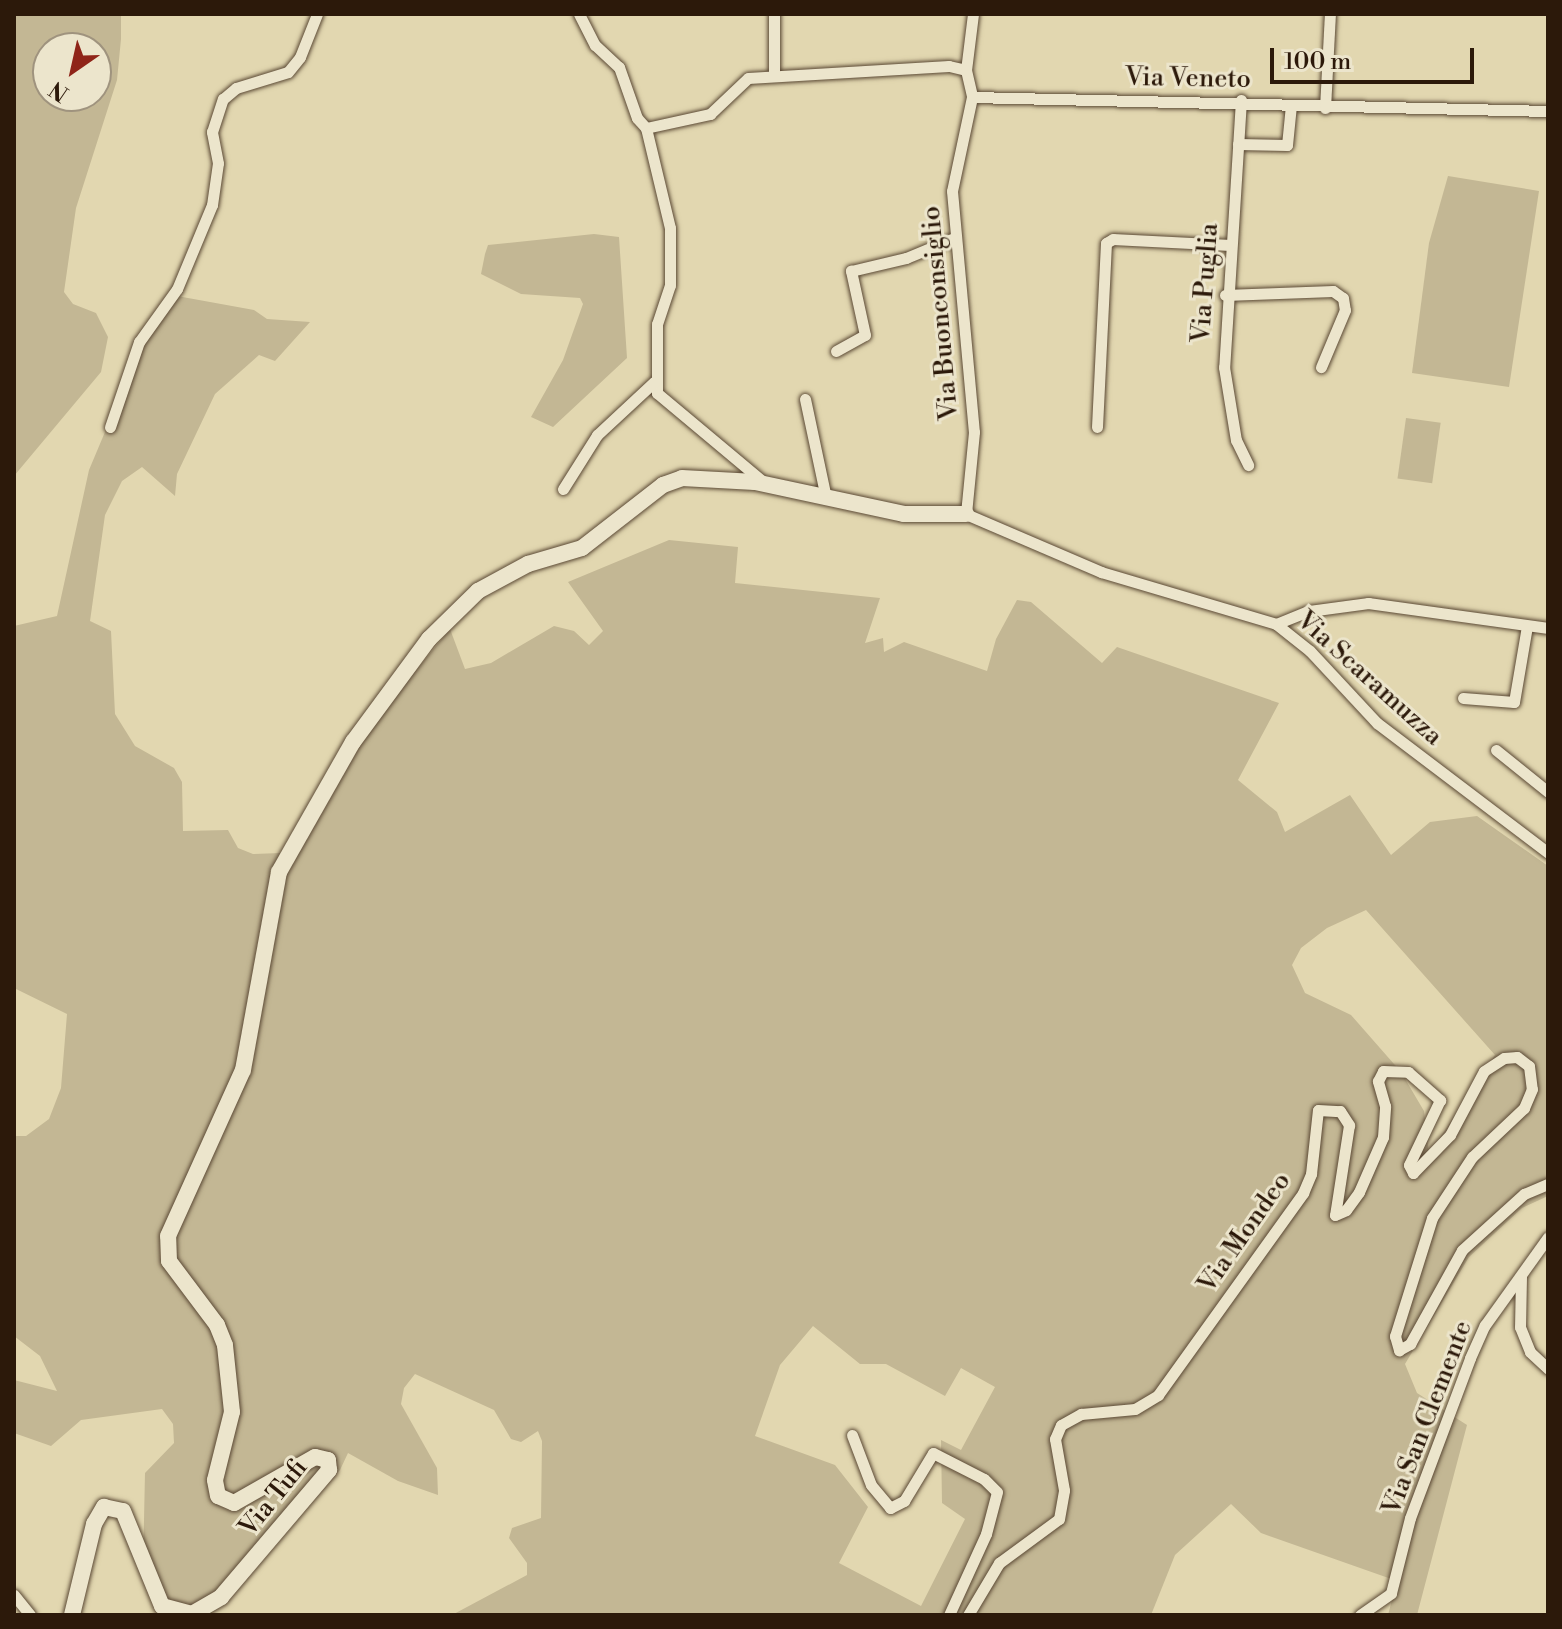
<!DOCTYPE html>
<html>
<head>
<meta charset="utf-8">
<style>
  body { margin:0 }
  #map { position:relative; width:1562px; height:1629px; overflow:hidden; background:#e2d7b0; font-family:"Libre Bodoni",serif }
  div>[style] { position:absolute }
  .green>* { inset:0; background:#c3b794; transform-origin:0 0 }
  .roads { filter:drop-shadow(0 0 2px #5a4834) drop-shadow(0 0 2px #5a4834) }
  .street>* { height:11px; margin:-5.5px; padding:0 5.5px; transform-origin:5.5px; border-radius:5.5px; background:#ece5cc }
  .secondary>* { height:16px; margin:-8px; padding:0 8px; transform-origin:8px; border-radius:8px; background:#ece5cc }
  span { translate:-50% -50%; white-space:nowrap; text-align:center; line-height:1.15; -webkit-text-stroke:6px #ece5cc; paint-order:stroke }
  .street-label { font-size:26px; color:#2c190a }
  .frame { position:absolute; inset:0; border:16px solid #2c190a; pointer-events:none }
  .north { position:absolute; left:32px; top:32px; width:80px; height:80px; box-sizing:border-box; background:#ece5cc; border:2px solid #9f937e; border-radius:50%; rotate:214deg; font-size:22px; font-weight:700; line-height:32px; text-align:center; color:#2c190a }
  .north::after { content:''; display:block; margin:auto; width:28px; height:36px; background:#8f2418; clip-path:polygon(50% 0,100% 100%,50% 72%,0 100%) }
  .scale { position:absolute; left:1270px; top:48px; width:204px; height:36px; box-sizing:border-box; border:4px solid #2c190a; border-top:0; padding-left:10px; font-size:24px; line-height:28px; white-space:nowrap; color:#2c190a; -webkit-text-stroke:6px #ece5cc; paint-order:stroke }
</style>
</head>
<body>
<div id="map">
  <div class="green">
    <i style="clip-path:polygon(evenodd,14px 14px,121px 14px,121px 39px,117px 80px,76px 208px,64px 292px,73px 304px,96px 313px,108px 337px,101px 372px,14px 476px,14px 14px,48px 48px,96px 48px,96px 96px,48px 96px,48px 48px)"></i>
    <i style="clip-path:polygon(1448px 176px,1539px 191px,1509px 387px,1412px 373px,1429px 243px)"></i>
    <i style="clip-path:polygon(594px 234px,619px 237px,627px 358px,553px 427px,531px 417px,563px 360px,583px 304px,580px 298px,521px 294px,481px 274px,485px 254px,488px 245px)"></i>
    <i style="clip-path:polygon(evenodd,177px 296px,254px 310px,267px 319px,310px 322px,275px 361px,259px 355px,215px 394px,177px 474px,175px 496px,142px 467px,122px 481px,105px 515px,90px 621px,111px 631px,115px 714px,135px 746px,174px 768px,182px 782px,183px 831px,228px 830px,238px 848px,253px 854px,280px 853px,279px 859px,359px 740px,450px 629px,465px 669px,491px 663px,554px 626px,574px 631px,589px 645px,603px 631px,568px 582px,669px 540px,738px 547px,735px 583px,880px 598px,865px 643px,883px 638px,884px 652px,904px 642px,987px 671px,996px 639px,1017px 600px,1031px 602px,1102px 663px,1117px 647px,1279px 703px,1238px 780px,1277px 812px,1285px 832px,1350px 795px,1391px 855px,1430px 822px,1477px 816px,1548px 866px,1548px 1196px,1522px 1208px,1469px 1257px,1405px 1364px,1417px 1393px,1467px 1425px,1417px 1615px,1388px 1615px,1397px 1581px,1261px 1533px,1231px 1504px,1175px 1555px,1151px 1615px,452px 1615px,527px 1575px,527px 1563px,509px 1538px,512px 1528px,541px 1518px,542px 1441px,538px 1431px,521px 1442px,511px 1439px,494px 1410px,415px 1374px,404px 1388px,401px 1404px,437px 1468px,438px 1495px,398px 1481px,348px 1453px,340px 1470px,228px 1601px,208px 1615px,170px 1615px,143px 1566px,145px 1473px,174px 1443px,173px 1424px,162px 1409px,81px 1420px,51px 1446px,14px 1433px,14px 1380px,57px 1391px,40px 1356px,14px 1336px,14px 1136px,26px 1136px,49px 1119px,61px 1088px,67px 1014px,14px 988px,14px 626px,57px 616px,89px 470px,142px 344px,177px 296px,1366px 910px,1495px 1055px,1429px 1154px,1424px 1111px,1401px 1072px,1351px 1015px,1305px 993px,1292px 965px,1301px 948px,1327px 928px,1366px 910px,177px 296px,813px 1326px,860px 1364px,886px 1364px,945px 1396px,961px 1368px,995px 1387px,961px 1450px,941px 1440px,942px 1503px,965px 1519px,921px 1606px,839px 1563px,868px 1507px,835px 1465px,755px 1436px,780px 1365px,813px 1326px)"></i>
    <i style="left:1406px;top:418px;width:35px;height:61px;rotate:8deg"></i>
  </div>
  <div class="roads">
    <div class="street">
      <i style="left:579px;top:14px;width:35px;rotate:63deg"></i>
      <i style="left:595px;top:45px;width:33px;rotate:43deg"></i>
      <i style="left:619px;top:67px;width:54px;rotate:70.6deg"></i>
      <i style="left:637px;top:118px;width:13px;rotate:48deg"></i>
      <i style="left:646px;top:128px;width:66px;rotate:-12.3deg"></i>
      <i style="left:710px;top:114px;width:52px;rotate:-43.5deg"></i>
      <i style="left:748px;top:78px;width:201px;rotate:-3.4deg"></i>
      <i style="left:949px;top:66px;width:17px;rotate:13deg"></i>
      <i style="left:973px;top:14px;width:56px;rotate:97.1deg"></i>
      <i style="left:966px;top:70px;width:28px;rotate:77deg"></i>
      <i style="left:972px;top:97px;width:96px;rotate:102deg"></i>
      <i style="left:952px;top:191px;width:242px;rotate:84.8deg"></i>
      <i style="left:974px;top:432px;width:82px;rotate:95.6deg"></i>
      <i style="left:966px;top:514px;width:147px;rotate:23.2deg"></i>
      <i style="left:1101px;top:572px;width:183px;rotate:16.5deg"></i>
      <i style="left:1276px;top:624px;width:35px;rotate:-22deg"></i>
      <i style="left:1309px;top:611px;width:60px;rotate:-7.7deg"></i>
      <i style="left:1368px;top:603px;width:182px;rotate:7.9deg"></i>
      <i style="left:774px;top:75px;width:61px;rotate:-90deg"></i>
      <i style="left:972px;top:97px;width:576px;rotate:1.39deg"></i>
      <i style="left:1241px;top:100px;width:268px;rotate:93.6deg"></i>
      <i style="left:1224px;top:367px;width:74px;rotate:80.7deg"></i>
      <i style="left:1236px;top:440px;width:28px;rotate:64deg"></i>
      <i style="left:1325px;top:108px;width:94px;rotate:-87deg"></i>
      <i style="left:646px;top:128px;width:103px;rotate:76.5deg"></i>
      <i style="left:670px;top:228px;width:57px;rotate:90deg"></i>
      <i style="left:670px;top:285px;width:41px;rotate:108.4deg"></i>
      <i style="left:657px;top:324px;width:69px;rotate:90deg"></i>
      <i style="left:657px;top:393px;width:136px;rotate:39.9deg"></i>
      <i style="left:1238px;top:144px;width:49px;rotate:1.2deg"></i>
      <i style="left:1287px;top:145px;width:40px;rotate:-84.3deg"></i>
      <i style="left:1225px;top:295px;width:108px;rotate:-2.1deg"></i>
      <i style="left:1333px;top:291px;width:12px;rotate:35deg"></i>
      <i style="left:1343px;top:298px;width:12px;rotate:81deg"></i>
      <i style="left:1345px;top:310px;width:62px;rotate:112.8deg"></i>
      <i style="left:836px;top:351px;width:33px;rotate:-29deg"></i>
      <i style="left:865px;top:335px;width:66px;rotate:-102.3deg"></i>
      <i style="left:851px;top:271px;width:57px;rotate:-13.3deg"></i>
      <i style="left:906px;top:258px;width:50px;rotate:-22.4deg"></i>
      <i style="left:805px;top:399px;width:101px;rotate:78deg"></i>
      <i style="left:110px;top:427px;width:90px;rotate:-71.2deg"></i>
      <i style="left:139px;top:342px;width:65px;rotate:-54.4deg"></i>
      <i style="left:177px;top:289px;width:91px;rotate:-67.4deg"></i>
      <i style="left:212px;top:205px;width:42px;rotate:-81.9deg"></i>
      <i style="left:218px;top:163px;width:32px;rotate:-101deg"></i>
      <i style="left:212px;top:132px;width:35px;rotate:-72deg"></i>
      <i style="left:223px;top:99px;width:17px;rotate:-40deg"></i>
      <i style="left:236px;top:88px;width:54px;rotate:-17.1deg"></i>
      <i style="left:288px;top:72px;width:19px;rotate:-51deg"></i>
      <i style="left:300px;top:57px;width:46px;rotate:-68.4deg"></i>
      <i style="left:1097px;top:427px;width:184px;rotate:-87.2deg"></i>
      <i style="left:1106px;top:243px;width:8px;rotate:-30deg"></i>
      <i style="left:1113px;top:239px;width:117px;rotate:2.9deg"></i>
      <i style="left:563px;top:489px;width:64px;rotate:-57.8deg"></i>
      <i style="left:597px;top:435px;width:78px;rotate:-42.9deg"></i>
      <i style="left:1276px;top:624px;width:43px;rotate:38.5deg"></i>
      <i style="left:1310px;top:651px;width:98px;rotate:47.1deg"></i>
      <i style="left:1377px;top:723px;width:215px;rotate:37.2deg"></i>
      <i style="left:1463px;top:698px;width:51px;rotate:4.5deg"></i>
      <i style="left:1514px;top:702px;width:77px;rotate:-80.3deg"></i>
      <i style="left:1496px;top:750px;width:67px;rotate:38.9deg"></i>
      <i style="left:1521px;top:1276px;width:51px;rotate:91.1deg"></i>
      <i style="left:1520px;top:1327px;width:27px;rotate:68deg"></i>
      <i style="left:1530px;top:1352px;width:25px;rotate:43deg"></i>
      <i style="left:852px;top:1435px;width:53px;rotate:69.2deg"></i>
      <i style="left:871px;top:1485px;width:30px;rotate:50deg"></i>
      <i style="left:890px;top:1508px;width:16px;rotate:-27deg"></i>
      <i style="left:904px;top:1501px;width:56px;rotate:-58.9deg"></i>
      <i style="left:933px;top:1453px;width:57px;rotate:27deg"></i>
      <i style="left:984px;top:1479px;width:18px;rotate:45deg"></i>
      <i style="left:997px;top:1492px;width:43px;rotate:104.7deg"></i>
      <i style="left:986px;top:1534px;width:89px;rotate:114.6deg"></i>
      <i style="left:14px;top:1595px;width:26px;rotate:51deg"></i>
      <i style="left:968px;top:1615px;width:61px;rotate:-59.2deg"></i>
      <i style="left:999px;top:1563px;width:74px;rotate:-36.3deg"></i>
      <i style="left:1059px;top:1519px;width:29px;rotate:-80deg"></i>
      <i style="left:1064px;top:1490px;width:52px;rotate:-100deg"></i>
      <i style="left:1055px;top:1439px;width:15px;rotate:-67deg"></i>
      <i style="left:1061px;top:1425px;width:23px;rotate:-29deg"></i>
      <i style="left:1081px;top:1414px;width:54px;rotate:-5.3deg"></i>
      <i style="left:1135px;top:1409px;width:27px;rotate:-31deg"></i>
      <i style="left:1158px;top:1395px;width:249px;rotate:-54.3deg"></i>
      <i style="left:1303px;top:1193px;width:21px;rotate:-67deg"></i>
      <i style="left:1311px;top:1174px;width:64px;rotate:-83.8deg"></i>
      <i style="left:1318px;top:1110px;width:22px;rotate:3deg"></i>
      <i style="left:1340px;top:1111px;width:17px;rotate:57deg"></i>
      <i style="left:1349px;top:1125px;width:91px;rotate:98.8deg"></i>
      <i style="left:1335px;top:1215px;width:12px;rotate:-24deg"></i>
      <i style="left:1346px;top:1210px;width:22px;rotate:-54deg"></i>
      <i style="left:1359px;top:1192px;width:60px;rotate:-66.4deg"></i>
      <i style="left:1383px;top:1137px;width:31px;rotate:-86deg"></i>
      <i style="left:1385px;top:1106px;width:26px;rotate:-106deg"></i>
      <i style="left:1378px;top:1081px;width:11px;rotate:-63deg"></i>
      <i style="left:1383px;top:1071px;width:25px;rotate:2deg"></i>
      <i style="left:1408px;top:1072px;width:43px;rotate:41.2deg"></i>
      <i style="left:1440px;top:1100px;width:72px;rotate:115.5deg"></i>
      <i style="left:1409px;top:1165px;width:9px;rotate:63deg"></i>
      <i style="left:1413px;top:1173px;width:53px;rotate:-45.8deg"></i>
      <i style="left:1450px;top:1135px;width:72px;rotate:-62deg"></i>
      <i style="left:1484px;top:1071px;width:24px;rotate:-33deg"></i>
      <i style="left:1504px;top:1058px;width:13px;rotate:-4deg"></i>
      <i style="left:1517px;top:1057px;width:15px;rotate:37deg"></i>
      <i style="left:1529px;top:1066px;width:23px;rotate:83deg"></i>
      <i style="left:1532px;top:1089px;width:21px;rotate:113deg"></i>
      <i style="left:1524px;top:1108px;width:71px;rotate:136.7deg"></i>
      <i style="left:1472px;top:1157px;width:73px;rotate:123.3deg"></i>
      <i style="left:1432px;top:1218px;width:124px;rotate:107.4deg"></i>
      <i style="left:1395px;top:1336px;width:15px;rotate:74deg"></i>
      <i style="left:1399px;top:1350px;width:13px;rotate:-29deg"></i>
      <i style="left:1410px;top:1344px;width:107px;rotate:-61deg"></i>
      <i style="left:1462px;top:1250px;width:84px;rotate:-42.1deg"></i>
      <i style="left:1524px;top:1194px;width:26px;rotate:-23deg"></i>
      <i style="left:1360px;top:1615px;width:38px;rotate:-35deg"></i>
      <i style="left:1391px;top:1593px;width:77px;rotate:-75.8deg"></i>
      <i style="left:1410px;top:1518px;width:171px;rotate:-69.4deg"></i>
      <i style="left:1470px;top:1358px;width:36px;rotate:-66deg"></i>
      <i style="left:1485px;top:1325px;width:108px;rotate:-54.4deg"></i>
    </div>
    <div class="secondary">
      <i style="left:72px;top:1615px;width:94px;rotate:-76.4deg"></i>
      <i style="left:94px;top:1524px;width:20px;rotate:-60deg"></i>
      <i style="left:104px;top:1507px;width:19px;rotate:12deg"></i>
      <i style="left:123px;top:1511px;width:103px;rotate:67.7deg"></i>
      <i style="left:162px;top:1606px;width:31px;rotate:15deg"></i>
      <i style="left:192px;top:1614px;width:34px;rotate:-30deg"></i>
      <i style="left:221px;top:1597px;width:167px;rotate:-49.6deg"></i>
      <i style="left:329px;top:1470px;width:10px;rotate:-96deg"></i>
      <i style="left:328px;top:1460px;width:13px;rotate:-167deg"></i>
      <i style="left:315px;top:1457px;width:93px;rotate:150.4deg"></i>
      <i style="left:234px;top:1503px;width:17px;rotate:-156deg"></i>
      <i style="left:218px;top:1496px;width:16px;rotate:-101deg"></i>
      <i style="left:215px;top:1480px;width:70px;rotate:-76deg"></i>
      <i style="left:232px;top:1412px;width:67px;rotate:-96deg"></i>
      <i style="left:225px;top:1345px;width:22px;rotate:-112deg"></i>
      <i style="left:217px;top:1325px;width:80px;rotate:-126.9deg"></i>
      <i style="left:169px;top:1261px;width:25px;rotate:-92deg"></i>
      <i style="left:168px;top:1236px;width:182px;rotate:-65.7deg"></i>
      <i style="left:243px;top:1070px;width:201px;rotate:-79.7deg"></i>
      <i style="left:279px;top:872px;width:150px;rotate:-60.4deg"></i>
      <i style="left:353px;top:742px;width:128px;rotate:-53.6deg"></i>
      <i style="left:429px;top:639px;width:69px;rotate:-44.4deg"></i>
      <i style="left:478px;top:591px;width:57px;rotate:-28.4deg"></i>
      <i style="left:528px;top:564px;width:56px;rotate:-16.5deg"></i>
      <i style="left:582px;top:548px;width:103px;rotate:-37.9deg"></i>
      <i style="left:663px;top:485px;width:20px;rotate:-20deg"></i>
      <i style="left:682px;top:478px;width:73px;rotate:3.1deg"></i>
      <i style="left:755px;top:482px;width:152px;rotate:12.1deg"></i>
      <i style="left:904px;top:514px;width:62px"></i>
    </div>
  </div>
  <div class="street-label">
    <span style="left:1188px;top:79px;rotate:1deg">Via Veneto</span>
    <span style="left:1206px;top:283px;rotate:-86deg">Via Puglia</span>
    <span style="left:941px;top:313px;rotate:-95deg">Via Buonconsiglio</span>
    <span style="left:1369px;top:679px;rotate:42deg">Via Scaramuzza</span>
    <span style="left:1245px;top:1233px;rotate:-55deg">Via Mondeo</span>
    <span style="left:1428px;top:1418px;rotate:-69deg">Via San Clemente</span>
    <span style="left:274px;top:1498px;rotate:-51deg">Via Tufi</span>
  </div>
  <div class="frame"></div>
  <div class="north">N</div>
  <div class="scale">100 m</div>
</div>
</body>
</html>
